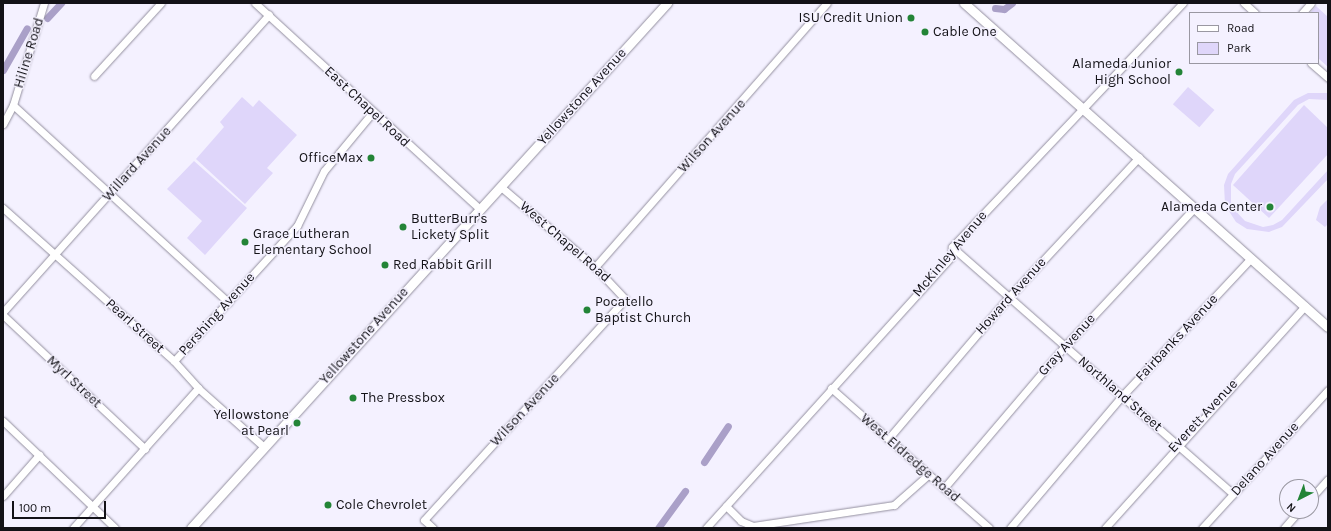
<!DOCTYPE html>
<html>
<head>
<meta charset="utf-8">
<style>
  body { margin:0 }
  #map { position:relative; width:1331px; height:531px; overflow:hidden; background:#f4f1ff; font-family:Karla,sans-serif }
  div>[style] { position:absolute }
  .green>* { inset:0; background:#dfd6fa; transform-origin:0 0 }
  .canal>* { height:7px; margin:-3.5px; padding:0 3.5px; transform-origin:3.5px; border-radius:3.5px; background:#aaa0c8 }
  .roads { filter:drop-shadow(0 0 1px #938f9f) drop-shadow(0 0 1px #938f9f) }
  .minor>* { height:7px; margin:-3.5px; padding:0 3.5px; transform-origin:3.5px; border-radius:3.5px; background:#fff }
  .major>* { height:9px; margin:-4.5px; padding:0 4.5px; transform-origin:4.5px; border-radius:4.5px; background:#fff }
  .dots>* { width:11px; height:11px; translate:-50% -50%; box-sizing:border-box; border:2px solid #f4f1ff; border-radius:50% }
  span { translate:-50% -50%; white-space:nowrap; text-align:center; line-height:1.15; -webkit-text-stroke:3px #f4f1ff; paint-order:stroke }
  .poi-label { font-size:14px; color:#131217 }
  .right { translate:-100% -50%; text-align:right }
  .left { translate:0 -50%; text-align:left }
  .street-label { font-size:14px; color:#131217 }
  .frame { position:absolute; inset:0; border:4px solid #131217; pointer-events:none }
  .legend { position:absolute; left:1189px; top:12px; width:130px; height:52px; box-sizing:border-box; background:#f4f1ff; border:1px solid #9a98a2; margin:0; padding:5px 7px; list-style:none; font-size:12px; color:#131217 }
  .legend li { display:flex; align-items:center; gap:8px; height:20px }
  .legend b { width:20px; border:1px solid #9a98a2 }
  .north { position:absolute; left:1279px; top:479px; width:40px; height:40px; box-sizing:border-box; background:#f4f1ff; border:1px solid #9a98a2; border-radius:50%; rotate:222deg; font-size:11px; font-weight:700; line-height:16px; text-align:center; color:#131217 }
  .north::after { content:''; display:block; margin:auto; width:14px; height:18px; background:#238437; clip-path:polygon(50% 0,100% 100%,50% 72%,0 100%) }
  .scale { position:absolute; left:12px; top:501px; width:94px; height:18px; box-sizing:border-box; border:2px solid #131217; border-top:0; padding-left:5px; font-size:12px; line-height:14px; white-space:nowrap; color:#131217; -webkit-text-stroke:3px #f4f1ff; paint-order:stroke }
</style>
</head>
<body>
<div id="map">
  <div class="green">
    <i style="clip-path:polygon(1316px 6px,1328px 17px,1328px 67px,1318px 58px,1318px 13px,1310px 13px)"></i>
    <i style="left:1188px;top:87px;width:35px;height:23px;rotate:41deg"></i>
    <i style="clip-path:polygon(1308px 93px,1328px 93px,1328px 100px,1309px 99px,1298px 105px,1235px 174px,1231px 184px,1231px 206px,1245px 221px,1263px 227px,1273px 225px,1282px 220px,1328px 170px,1328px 179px,1282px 227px,1269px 232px,1247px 229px,1236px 222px,1225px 205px,1224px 185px,1228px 174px,1294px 100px)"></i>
    <i style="clip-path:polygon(242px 97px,253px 107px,259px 100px,297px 135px,267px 168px,273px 173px,245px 204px,196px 159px,224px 127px,220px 122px)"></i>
    <i style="clip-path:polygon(1304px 105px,1328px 128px,1328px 154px,1269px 218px,1233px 185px)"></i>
    <i style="clip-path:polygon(194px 161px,247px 208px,205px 255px,187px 238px,202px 221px,167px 189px)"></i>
    <i style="clip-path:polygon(1328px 199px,1328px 224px,1325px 227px,1316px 220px,1320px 207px)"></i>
  </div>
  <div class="canal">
    <i style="left:995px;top:8px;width:9px;rotate:6deg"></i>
    <i style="left:1004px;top:9px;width:10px;rotate:-37deg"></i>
    <i style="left:47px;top:18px;width:21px;rotate:-47deg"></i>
    <i style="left:3px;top:70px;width:48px;rotate:-60.3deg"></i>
    <i style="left:704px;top:462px;width:43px;rotate:-56.3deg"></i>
    <i style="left:658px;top:528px;width:46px;rotate:-53.9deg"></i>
  </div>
  <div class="roads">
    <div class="minor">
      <i style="left:255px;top:3px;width:305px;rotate:42.5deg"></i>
      <i style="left:1244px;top:3px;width:15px;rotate:42deg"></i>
      <i style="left:1302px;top:13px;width:13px;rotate:-48deg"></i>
      <i style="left:1311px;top:63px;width:23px;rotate:41deg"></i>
      <i style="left:94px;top:76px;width:99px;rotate:-47.5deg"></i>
      <i style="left:13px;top:105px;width:292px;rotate:42.5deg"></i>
      <i style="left:3px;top:124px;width:21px;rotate:-62deg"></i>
      <i style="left:13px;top:105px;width:107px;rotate:-73.1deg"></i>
      <i style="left:3px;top:208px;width:229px;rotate:41.8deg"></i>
      <i style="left:174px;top:361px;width:36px;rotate:48deg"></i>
      <i style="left:198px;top:388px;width:89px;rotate:41.8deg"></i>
      <i style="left:952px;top:247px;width:374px;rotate:41.3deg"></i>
      <i style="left:595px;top:267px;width:351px;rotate:-48.7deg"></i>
      <i style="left:3px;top:312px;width:399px;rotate:-48.2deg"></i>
      <i style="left:3px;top:315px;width:195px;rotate:43.3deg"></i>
      <i style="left:174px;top:361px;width:183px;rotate:-47.7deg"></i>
      <i style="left:297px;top:226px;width:61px;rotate:-63.9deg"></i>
      <i style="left:324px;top:171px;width:75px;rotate:-50.4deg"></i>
      <i style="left:831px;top:388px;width:211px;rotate:41.5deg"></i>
      <i style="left:3px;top:421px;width:155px;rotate:43.7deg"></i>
      <i style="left:888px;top:439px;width:187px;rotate:-49.6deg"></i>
      <i style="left:1009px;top:297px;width:191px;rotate:-47.1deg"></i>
      <i style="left:944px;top:488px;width:187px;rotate:-49.6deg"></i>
      <i style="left:1065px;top:346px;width:190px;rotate:-46.9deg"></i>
      <i style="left:3px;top:496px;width:55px;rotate:-48.7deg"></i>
      <i style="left:1311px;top:498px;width:25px;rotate:-48deg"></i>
      <i style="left:726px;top:506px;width:21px;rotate:45deg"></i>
      <i style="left:741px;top:521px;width:13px;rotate:23deg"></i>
      <i style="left:753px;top:526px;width:143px;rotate:-8.5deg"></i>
      <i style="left:894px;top:505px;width:45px;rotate:-41.4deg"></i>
      <i style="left:73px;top:528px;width:188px;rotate:-48.2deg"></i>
      <i style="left:433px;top:528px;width:12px;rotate:-138deg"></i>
      <i style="left:424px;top:520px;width:299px;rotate:-47.7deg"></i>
      <i style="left:625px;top:299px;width:44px;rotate:-133.2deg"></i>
      <i style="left:595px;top:267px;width:123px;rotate:-139.6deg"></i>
      <i style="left:706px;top:528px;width:365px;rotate:-47.9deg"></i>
      <i style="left:951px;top:257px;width:10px;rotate:-84deg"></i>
      <i style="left:952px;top:247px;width:336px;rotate:-46.6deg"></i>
      <i style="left:1010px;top:528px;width:173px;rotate:-49.7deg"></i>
      <i style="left:1122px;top:396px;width:189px;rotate:-46.9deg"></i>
      <i style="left:1105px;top:528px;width:299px;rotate:-48deg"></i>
      <i style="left:1202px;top:528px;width:187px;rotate:-47.6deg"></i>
      <i style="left:1284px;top:528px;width:23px;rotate:-49deg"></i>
    </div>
    <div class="major">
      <i style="left:964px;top:3px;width:487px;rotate:41.7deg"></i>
      <i style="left:191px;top:528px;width:709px;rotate:-47.8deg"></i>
    </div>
  </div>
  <div class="dots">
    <i style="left:911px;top:18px;background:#238437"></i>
    <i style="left:925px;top:32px;background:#238437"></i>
    <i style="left:1179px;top:72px;background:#238437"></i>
    <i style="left:371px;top:158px;background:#238437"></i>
    <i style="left:1270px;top:207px;background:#238437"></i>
    <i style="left:403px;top:227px;background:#238437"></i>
    <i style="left:245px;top:242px;background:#238437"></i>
    <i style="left:385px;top:265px;background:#238437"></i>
    <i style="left:587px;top:310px;background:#238437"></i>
    <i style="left:353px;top:398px;background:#238437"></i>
    <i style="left:297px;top:423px;background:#238437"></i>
    <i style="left:328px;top:505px;background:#238437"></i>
  </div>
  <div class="poi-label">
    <span class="right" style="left:903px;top:18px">ISU Credit Union</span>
    <span class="left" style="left:933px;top:32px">Cable One</span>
    <span class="right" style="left:1171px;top:72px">Alameda Junior<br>High School</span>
    <span class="right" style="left:363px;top:158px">OfficeMax</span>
    <span class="right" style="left:1262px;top:207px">Alameda Center</span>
    <span class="left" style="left:411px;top:227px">ButterBurr's<br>Lickety Split</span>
    <span class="left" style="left:253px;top:242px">Grace Lutheran<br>Elementary School</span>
    <span class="left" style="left:393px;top:265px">Red Rabbit Grill</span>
    <span class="left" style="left:595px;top:310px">Pocatello<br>Baptist Church</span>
    <span class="left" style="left:361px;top:398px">The Pressbox</span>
    <span class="right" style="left:289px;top:423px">Yellowstone<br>at Pearl</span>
    <span class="left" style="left:336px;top:505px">Cole Chevrolet</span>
  </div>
  <div class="street-label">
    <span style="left:29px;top:53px;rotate:-73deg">Hiline Road</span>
    <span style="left:582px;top:97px;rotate:-48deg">Yellowstone Avenue</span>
    <span style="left:367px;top:107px;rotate:43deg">East Chapel Road</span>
    <span style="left:712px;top:136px;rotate:-48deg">Wilson Avenue</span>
    <span style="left:137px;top:164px;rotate:-48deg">Willard Avenue</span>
    <span style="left:565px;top:242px;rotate:41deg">West Chapel Road</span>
    <span style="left:950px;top:254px;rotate:-50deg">McKinley Avenue</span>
    <span style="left:1011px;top:296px;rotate:-48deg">Howard Avenue</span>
    <span style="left:217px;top:314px;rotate:-48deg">Pershing Avenue</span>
    <span style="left:135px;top:326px;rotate:42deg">Pearl Street</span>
    <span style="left:364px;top:336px;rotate:-48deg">Yellowstone Avenue</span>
    <span style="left:1177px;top:338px;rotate:-47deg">Fairbanks Avenue</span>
    <span style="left:1067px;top:345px;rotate:-48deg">Gray Avenue</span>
    <span style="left:74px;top:382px;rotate:43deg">Myrl Street</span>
    <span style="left:1120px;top:394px;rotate:41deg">Northland Street</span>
    <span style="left:525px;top:410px;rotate:-47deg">Wilson Avenue</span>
    <span style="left:1203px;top:416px;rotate:-47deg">Everett Avenue</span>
    <span style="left:910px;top:458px;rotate:41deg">West Eldredge Road</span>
    <span style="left:1265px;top:459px;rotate:-48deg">Delano Avenue</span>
  </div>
  <div class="frame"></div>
  <ul class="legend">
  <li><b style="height:5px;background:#fff"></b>Road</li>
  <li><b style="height:11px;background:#dfd6fa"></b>Park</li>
  </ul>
  <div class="north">N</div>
  <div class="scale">100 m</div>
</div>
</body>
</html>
